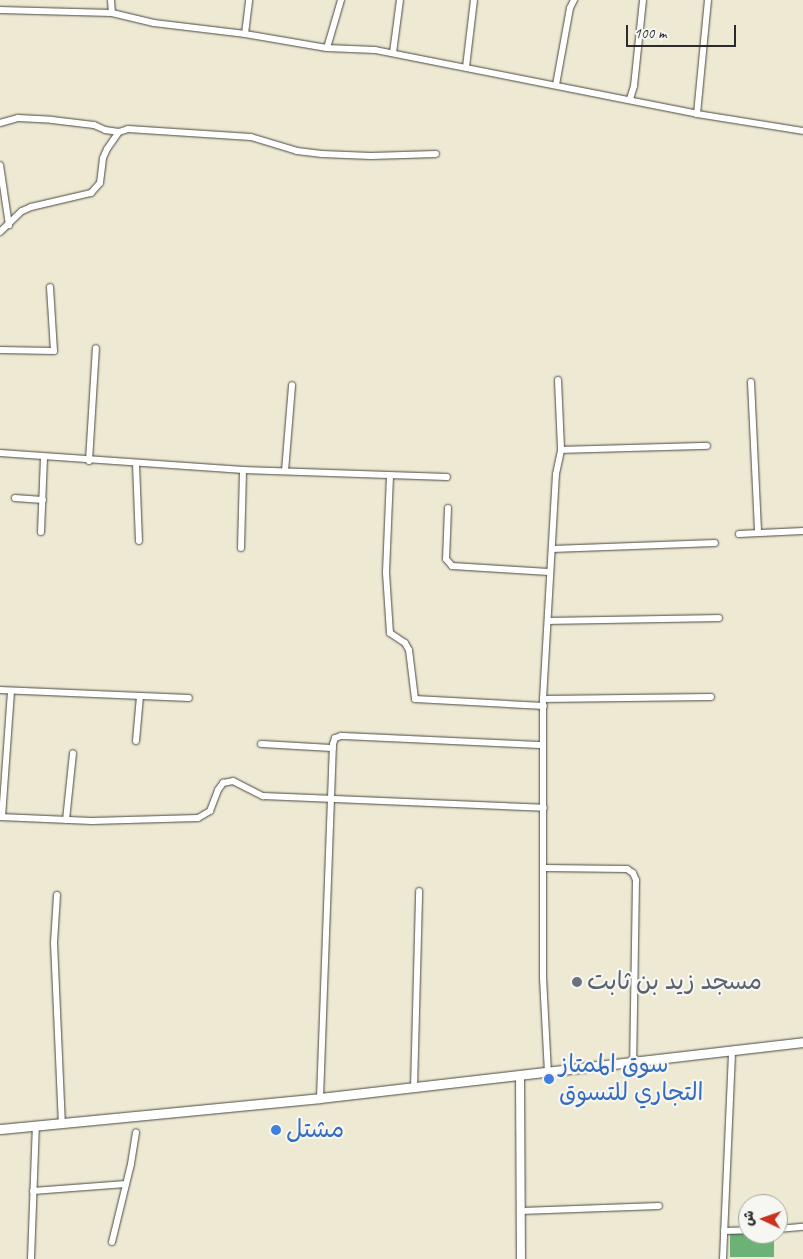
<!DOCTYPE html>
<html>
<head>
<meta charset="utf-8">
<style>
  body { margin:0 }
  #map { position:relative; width:803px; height:1259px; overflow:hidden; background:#eee9d2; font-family:Caveat,"Playpen Sans Arabic",sans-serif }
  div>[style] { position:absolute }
  .forest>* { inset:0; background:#6cb176; transform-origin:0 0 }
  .roads { filter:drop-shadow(0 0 1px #484844) drop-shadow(0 0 1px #484844) }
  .minor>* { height:6px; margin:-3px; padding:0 3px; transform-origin:3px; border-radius:3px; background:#fff }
  .tertiary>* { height:8px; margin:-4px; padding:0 4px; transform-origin:4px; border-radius:4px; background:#fff }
  .secondary>* { height:9px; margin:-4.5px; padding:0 4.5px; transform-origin:4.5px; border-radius:4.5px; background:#fff }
  .dots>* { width:14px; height:14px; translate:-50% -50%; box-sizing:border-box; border:2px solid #f6f6f2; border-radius:50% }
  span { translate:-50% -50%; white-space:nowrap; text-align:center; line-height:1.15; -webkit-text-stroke:4.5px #f6f6f2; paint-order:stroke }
  .worship-label { font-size:24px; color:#5b616d }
  .left { translate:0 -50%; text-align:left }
  .shop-label { font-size:24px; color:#366cbe }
  .north { position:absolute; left:738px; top:1194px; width:50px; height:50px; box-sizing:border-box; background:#f6f6f2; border:1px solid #a5a5a2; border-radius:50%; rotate:273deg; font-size:14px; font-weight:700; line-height:20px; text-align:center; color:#2b2b2b }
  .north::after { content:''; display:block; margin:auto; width:18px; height:22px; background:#c8321e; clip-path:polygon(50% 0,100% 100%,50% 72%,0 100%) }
  .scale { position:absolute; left:626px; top:25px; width:110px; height:22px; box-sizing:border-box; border:2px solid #2b2b2b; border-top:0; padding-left:6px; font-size:15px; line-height:18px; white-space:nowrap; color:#2b2b2b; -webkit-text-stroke:4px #f6f6f2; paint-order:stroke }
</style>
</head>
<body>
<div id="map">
  <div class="forest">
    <i style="left:774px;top:1234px;width:23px;height:44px;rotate:90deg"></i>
  </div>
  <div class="roads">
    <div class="minor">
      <i style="left:111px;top:0;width:13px;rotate:86deg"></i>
      <i style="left:0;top:10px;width:112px;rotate:1.5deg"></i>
      <i style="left:112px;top:13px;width:43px;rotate:13.4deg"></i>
      <i style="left:154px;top:23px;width:92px;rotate:6.9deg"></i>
      <i style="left:245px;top:34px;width:83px;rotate:9.7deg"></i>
      <i style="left:327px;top:48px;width:48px;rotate:2.4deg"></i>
      <i style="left:375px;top:50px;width:328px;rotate:11.2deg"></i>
      <i style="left:697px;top:114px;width:107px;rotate:9.1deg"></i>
      <i style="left:245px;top:34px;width:34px;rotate:-83deg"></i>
      <i style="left:327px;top:48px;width:50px;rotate:-73.7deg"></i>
      <i style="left:393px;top:53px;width:53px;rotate:-82.5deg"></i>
      <i style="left:466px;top:67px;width:67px;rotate:-83.2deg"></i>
      <i style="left:556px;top:85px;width:78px;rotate:-79.7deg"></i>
      <i style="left:570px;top:8px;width:9px;rotate:-63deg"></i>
      <i style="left:630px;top:99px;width:14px;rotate:-73deg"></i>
      <i style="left:634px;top:86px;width:86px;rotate:-84deg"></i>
      <i style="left:697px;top:114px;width:115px;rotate:-84.5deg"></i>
      <i style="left:0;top:123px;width:19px;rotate:-16deg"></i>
      <i style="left:18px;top:118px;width:34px;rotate:3deg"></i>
      <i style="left:52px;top:120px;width:42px;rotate:6.8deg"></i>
      <i style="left:94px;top:125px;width:12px;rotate:24deg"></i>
      <i style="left:105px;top:130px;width:14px;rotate:8deg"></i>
      <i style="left:0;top:165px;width:61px;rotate:81.5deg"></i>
      <i style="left:0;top:232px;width:30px;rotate:-44deg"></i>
      <i style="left:22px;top:211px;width:10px;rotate:-24deg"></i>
      <i style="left:31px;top:207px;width:62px;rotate:-13.1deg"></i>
      <i style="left:91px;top:193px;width:13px;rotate:-48deg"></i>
      <i style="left:100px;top:183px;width:25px;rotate:-83deg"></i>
      <i style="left:103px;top:158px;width:10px;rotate:-66deg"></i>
      <i style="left:107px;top:149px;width:21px;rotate:-55deg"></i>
      <i style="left:119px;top:132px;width:9px;rotate:-18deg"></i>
      <i style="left:128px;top:129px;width:123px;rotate:3.7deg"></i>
      <i style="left:251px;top:137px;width:48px;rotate:16.9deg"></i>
      <i style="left:297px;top:151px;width:25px;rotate:7deg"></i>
      <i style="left:322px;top:154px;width:49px;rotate:2.3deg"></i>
      <i style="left:371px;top:156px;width:65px;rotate:-1.8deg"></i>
      <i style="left:0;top:350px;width:54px;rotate:1.1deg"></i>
      <i style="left:54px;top:351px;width:64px;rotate:-93.6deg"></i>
      <i style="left:558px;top:380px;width:70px;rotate:87.5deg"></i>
      <i style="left:751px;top:382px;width:151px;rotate:87.3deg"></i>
      <i style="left:0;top:453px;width:244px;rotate:4deg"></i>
      <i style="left:243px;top:470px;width:204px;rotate:2deg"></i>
      <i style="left:89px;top:461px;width:113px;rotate:-86.5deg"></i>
      <i style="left:136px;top:464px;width:77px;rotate:87.8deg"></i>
      <i style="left:285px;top:471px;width:86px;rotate:-85.3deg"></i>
      <i style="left:390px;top:476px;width:97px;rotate:92.4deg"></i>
      <i style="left:386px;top:573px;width:60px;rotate:86.2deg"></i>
      <i style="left:390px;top:633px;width:18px;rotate:34deg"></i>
      <i style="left:405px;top:643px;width:8px;rotate:60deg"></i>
      <i style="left:409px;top:650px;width:49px;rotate:83deg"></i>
      <i style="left:415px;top:699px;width:129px;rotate:3.1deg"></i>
      <i style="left:15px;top:498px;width:28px;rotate:4deg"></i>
      <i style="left:448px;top:508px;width:51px;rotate:92.2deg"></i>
      <i style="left:446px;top:559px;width:9px;rotate:49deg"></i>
      <i style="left:452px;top:566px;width:97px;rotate:3.5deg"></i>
      <i style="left:41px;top:532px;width:75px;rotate:-87.7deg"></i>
      <i style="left:739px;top:534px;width:64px;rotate:-2.7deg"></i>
      <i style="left:241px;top:548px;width:78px;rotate:-88.5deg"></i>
      <i style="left:552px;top:549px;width:163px;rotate:-2.1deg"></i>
      <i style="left:548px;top:621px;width:171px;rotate:-1deg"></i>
      <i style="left:0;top:690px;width:189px;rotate:2.4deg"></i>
      <i style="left:543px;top:699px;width:168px;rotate:-0.7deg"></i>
      <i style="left:136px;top:741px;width:45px;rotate:-84.9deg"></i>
      <i style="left:261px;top:744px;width:72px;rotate:3.2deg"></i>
      <i style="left:0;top:817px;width:92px;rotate:2.5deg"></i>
      <i style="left:92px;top:821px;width:106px;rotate:-1.6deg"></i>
      <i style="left:198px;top:818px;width:14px;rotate:-30deg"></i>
      <i style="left:210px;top:811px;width:22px;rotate:-69deg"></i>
      <i style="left:218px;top:790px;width:9px;rotate:-54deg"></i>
      <i style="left:223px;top:783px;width:10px;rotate:-11deg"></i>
      <i style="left:233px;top:781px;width:34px;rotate:27deg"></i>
      <i style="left:263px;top:796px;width:281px;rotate:2.4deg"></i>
      <i style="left:2px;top:817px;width:126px;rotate:-85.9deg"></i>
      <i style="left:66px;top:820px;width:67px;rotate:-84deg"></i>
      <i style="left:544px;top:868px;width:83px;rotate:0.7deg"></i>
      <i style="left:627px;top:869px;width:7px;rotate:34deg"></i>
      <i style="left:633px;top:873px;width:8px;rotate:67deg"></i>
      <i style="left:636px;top:880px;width:182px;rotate:90.9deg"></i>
      <i style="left:57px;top:895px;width:48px;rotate:93.6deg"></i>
      <i style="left:54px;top:943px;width:180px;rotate:87.5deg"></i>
      <i style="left:548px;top:1073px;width:96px;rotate:-93deg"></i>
      <i style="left:543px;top:977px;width:278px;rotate:-90deg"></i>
      <i style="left:543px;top:699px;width:225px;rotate:-86.7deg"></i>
      <i style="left:556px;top:474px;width:25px;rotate:-78deg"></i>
      <i style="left:561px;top:450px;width:146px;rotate:-1.6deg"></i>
      <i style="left:414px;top:1088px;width:197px;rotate:-88.5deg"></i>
      <i style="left:320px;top:1098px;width:354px;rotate:-87.9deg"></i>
      <i style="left:333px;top:744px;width:6px;rotate:-72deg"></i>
      <i style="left:335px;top:738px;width:6px;rotate:-18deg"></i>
      <i style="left:341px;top:736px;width:201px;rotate:2.6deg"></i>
      <i style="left:33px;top:1191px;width:93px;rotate:-4.3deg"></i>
      <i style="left:521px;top:1211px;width:138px;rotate:-2.1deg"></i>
      <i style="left:778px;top:1229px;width:25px;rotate:-5deg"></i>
      <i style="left:724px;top:1231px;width:24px;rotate:-2deg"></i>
      <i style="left:112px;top:1242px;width:80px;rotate:-76.3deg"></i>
      <i style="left:131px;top:1164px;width:32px;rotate:-81deg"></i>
      <i style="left:31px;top:1259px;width:134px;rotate:-87.9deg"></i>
      <i style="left:723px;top:1259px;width:209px;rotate:-87.5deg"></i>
    </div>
    <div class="tertiary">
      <i style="left:520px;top:1076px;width:183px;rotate:89.7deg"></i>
    </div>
    <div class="secondary">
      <i style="left:0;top:1129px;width:321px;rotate:-5.5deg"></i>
      <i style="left:320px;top:1098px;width:486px;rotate:-6.6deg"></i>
    </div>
  </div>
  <div class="dots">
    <i style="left:577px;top:982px;background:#6b7280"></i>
    <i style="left:549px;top:1079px;background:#3f7fe0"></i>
    <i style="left:276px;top:1130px;background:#3f7fe0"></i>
  </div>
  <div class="worship-label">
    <span class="left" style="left:587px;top:982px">مسجد زيد بن ثابت</span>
  </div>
  <div class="shop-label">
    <span class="left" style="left:559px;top:1079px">سوق الممتاز<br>التجاري للتسوق</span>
    <span class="left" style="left:286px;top:1130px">مشتل</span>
  </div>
  <div class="north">ش</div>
  <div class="scale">100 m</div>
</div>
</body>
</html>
